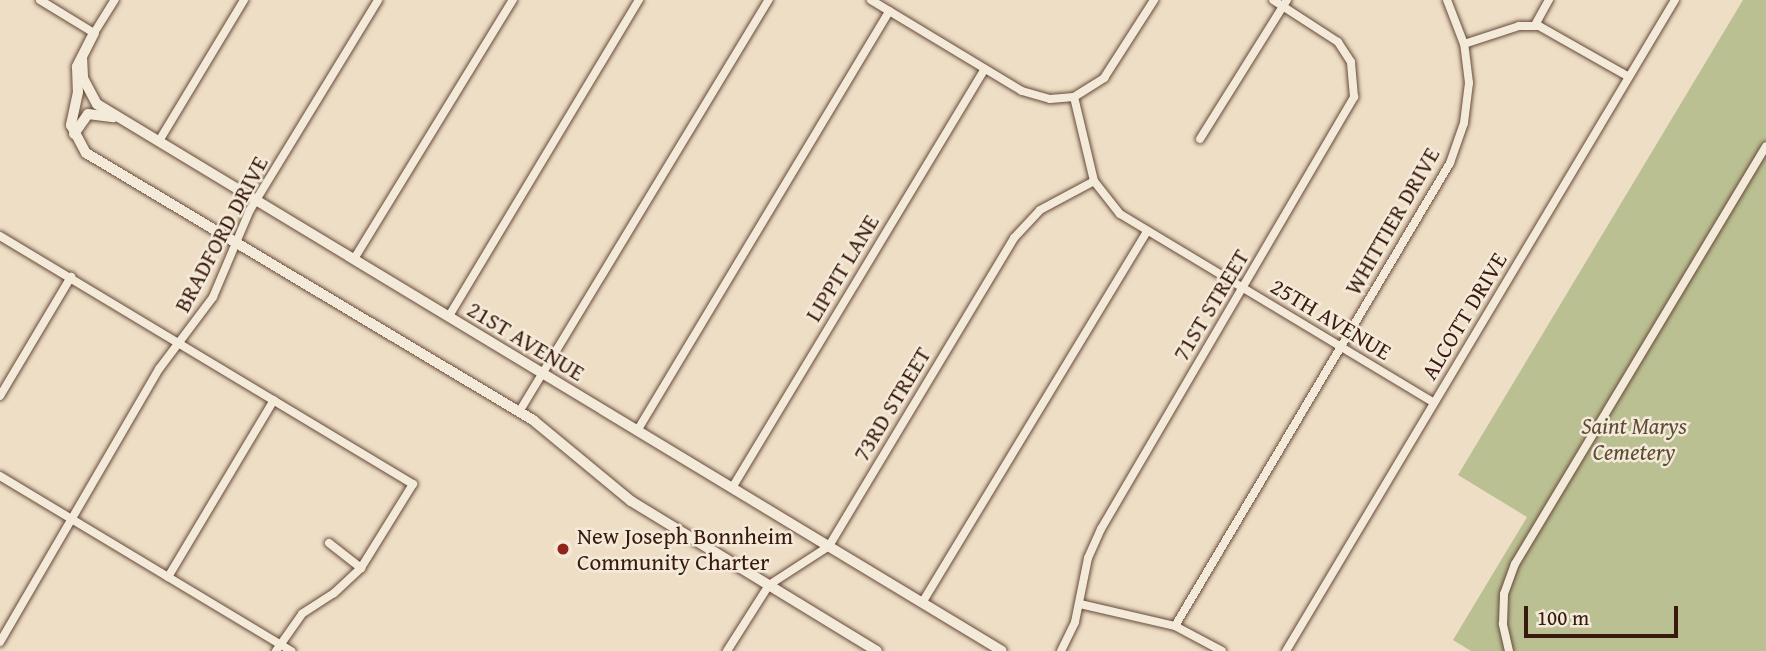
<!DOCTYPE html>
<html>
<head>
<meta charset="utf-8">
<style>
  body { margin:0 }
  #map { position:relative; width:1766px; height:651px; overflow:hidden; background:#eedec5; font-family:"Gentium Book Plus",serif }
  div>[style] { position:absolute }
  .green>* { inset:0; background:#bbc092 }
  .roads { filter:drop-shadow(0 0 2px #664a3b) drop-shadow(0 0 2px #664a3b) }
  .minor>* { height:8px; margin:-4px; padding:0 4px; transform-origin:4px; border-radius:4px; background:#f4ead9 }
  .tertiary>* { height:10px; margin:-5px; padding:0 5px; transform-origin:5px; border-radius:5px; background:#f4ead9 }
  .dots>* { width:19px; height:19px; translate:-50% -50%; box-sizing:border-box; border:4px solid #f4ead9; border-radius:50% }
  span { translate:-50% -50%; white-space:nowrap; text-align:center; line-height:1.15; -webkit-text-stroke:5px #f4ead9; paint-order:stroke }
  .street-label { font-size:23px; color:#39190d }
  .park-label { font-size:23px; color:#604b35; font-style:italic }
  .poi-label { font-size:23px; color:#39190d }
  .left { translate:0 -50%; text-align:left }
  .scale { position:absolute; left:1524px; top:606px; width:154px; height:32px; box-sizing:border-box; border:4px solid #39190d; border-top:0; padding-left:9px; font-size:21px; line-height:24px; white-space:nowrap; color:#39190d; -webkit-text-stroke:5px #f4ead9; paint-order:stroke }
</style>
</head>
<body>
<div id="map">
  <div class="green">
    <i style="clip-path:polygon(1743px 0,1766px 0,1766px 651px,1471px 651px,1453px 640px,1527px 517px,1458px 475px)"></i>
  </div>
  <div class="roads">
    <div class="minor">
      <i style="left:40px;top:0;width:63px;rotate:31.4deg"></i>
      <i style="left:94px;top:33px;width:39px;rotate:-58deg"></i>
      <i style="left:871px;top:0;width:176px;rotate:31.1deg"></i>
      <i style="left:1022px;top:91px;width:29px;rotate:16deg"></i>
      <i style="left:1050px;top:99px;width:24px;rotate:-5deg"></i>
      <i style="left:1074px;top:97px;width:36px;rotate:-32deg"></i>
      <i style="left:1104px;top:78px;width:93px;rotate:-57.3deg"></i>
      <i style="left:1535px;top:25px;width:29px;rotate:-61deg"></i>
      <i style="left:1464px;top:44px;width:58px;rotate:-18.1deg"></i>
      <i style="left:1519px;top:26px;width:20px"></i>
      <i style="left:1539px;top:26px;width:103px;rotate:29.5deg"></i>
      <i style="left:1074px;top:97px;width:86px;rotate:76.6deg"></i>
      <i style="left:1094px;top:181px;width:42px;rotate:51.8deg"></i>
      <i style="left:1120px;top:214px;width:366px;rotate:31deg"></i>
      <i style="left:1200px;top:139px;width:164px;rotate:-58deg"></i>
      <i style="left:159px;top:141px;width:165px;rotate:-58.9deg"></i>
      <i style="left:0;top:236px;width:482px;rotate:31deg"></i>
      <i style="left:413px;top:484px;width:99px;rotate:121.8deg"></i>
      <i style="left:361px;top:568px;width:37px;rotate:137deg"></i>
      <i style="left:334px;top:593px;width:38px;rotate:147deg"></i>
      <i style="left:302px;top:614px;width:45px;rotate:125.1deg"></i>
      <i style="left:354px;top:259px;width:304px;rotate:-58.5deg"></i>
      <i style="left:449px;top:316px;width:369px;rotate:-59deg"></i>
      <i style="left:0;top:396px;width:139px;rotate:-59.2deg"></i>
      <i style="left:519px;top:412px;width:482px;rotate:-58.8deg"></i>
      <i style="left:637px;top:431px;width:490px;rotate:-59deg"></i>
      <i style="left:0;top:476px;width:340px;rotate:31deg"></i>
      <i style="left:732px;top:488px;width:489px;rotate:-58.9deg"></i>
      <i style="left:329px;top:543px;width:41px;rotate:38deg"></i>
      <i style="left:168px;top:577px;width:206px;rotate:-59.1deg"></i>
      <i style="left:922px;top:603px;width:435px;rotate:-58.8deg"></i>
      <i style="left:1080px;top:604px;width:98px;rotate:13deg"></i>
      <i style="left:1175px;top:626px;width:53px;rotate:28deg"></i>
      <i style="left:1175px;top:626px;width:539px;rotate:-59.29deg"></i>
      <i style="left:1450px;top:163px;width:42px;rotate:-70.7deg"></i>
      <i style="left:1464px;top:123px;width:40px;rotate:-82.9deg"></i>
      <i style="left:1469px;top:83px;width:39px;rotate:-97deg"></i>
      <i style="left:1464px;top:44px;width:47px;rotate:-111.1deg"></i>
      <i style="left:0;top:642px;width:316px;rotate:-59.8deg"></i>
      <i style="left:159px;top:369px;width:90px;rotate:-53.1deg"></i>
      <i style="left:213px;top:297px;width:95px;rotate:-67deg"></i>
      <i style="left:250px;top:210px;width:246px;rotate:-58.6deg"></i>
      <i style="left:727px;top:651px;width:78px;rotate:-57.5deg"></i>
      <i style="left:769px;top:585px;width:72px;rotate:-33deg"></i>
      <i style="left:829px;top:546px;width:359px;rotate:-59deg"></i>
      <i style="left:1014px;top:238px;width:38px;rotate:-47deg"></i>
      <i style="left:1040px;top:210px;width:61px;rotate:-28.2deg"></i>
      <i style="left:1061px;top:651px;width:32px;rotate:-64deg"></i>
      <i style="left:1075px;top:622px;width:65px;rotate:-78.5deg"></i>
      <i style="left:1088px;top:558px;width:32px;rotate:-66deg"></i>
      <i style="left:1101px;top:529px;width:501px;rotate:-59.64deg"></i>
      <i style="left:1354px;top:97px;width:35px;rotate:-95deg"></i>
      <i style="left:1351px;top:62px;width:24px;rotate:-123deg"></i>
      <i style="left:1338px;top:42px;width:77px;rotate:-147.1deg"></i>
      <i style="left:1286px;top:651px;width:758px;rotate:-59.14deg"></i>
      <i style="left:1509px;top:651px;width:28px;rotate:-103deg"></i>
      <i style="left:1503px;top:624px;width:30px;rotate:-88deg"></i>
      <i style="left:1504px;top:594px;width:32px;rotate:-70deg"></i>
      <i style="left:1515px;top:564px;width:487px;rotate:-59deg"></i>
    </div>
    <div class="tertiary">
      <i style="left:94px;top:33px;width:38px;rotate:117deg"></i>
      <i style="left:77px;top:67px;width:25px;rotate:88deg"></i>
      <i style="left:78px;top:92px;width:34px;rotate:102deg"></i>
      <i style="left:71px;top:125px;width:32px;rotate:62deg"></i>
      <i style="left:86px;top:153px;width:521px;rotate:30.85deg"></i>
      <i style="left:533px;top:420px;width:127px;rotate:39.6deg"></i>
      <i style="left:631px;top:501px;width:288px;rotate:31.4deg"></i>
      <i style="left:82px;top:57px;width:21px;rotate:87deg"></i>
      <i style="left:83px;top:78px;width:30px;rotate:62deg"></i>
      <i style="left:97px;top:104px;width:1057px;rotate:31.15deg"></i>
      <i style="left:74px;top:134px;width:24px;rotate:-55deg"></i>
      <i style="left:88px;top:114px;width:26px;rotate:7deg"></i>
    </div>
  </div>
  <div class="dots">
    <i style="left:563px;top:549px;background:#8f2418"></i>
  </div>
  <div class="street-label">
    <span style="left:1392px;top:221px;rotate:-60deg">WHITTIER DRIVE</span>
    <span style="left:221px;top:234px;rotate:-62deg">BRADFORD DRIVE</span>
    <span style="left:842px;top:268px;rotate:-59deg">LIPPIT LANE</span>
    <span style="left:1211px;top:305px;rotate:-59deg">71ST STREET</span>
    <span style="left:1464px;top:316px;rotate:-59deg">ALCOTT DRIVE</span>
    <span style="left:1331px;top:319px;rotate:31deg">25TH AVENUE</span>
    <span style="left:526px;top:341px;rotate:31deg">21ST AVENUE</span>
    <span style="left:892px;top:404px;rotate:-59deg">73RD STREET</span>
  </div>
  <div class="park-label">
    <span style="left:1634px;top:439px">Saint Marys<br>Cemetery</span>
  </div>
  <div class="poi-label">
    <span class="left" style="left:577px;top:549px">New Joseph Bonnheim<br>Community Charter</span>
  </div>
  <div class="scale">100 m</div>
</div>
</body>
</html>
